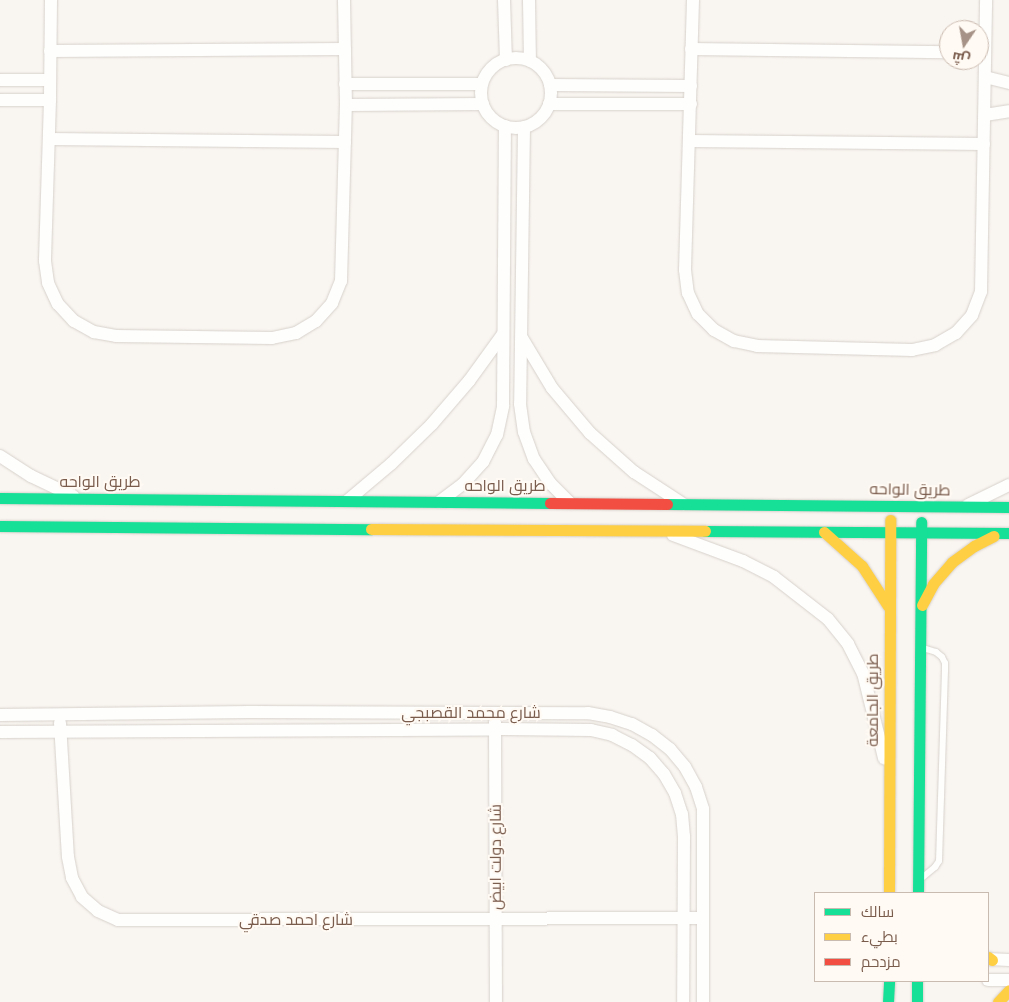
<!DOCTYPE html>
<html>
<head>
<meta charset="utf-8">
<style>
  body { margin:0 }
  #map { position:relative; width:1009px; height:1002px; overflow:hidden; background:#f9f5f0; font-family:"Space Grotesk",Cairo,sans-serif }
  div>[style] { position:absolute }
  .roads { filter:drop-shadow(0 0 1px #d7d1cb) drop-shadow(0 0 1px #d7d1cb) }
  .lane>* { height:6px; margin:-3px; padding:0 3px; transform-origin:3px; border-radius:3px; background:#fefefd }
  .street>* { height:12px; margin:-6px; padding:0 6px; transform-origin:6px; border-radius:6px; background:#fefefd }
  .street>.ring { margin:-6px; padding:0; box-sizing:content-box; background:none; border:12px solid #fefefd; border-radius:50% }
  .fast>* { height:11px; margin:-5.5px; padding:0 5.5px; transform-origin:5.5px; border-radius:5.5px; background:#16e098 }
  .slow>* { height:11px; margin:-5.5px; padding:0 5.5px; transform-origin:5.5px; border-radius:5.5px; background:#ffcf43 }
  .jam>* { height:11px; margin:-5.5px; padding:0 5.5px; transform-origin:5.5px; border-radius:5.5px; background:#f24e42 }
  span { translate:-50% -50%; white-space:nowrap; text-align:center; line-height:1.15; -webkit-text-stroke:4px #fffaf3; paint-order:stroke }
  .street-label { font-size:16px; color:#7a5c4d }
  .legend { position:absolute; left:814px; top:892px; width:175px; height:90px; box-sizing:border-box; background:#fffaf3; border:1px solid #cabbb1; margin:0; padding:6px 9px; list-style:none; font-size:15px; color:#7a5c4d }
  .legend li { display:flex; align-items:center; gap:10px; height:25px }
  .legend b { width:25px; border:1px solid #cabbb1 }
  .north { position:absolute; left:939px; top:20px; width:50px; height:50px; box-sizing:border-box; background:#fffaf3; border:1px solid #cabbb1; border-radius:50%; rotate:192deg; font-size:14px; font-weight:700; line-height:20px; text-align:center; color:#7a5c4d }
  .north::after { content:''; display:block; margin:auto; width:18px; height:22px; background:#a69286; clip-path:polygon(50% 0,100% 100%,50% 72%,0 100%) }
</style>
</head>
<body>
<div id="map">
  <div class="roads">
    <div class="lane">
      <i style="left:923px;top:877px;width:16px;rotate:-40deg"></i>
      <i style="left:935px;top:867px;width:7px;rotate:-56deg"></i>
      <i style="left:939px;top:861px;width:190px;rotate:-88.2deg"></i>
      <i style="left:945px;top:671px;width:8px;rotate:-90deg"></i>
      <i style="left:945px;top:663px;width:7px;rotate:-117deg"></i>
      <i style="left:942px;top:657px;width:8px;rotate:-140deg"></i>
      <i style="left:936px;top:652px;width:14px;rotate:-163deg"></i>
    </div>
    <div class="street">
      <i style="left:51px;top:0;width:100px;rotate:90.6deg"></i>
      <i style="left:50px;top:100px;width:161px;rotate:91.8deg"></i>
      <i style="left:45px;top:261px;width:22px;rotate:82deg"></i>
      <i style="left:48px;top:283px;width:23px;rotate:65deg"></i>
      <i style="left:58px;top:304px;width:23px;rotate:47deg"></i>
      <i style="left:74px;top:321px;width:23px;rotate:29deg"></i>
      <i style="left:94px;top:332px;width:22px;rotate:10deg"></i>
      <i style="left:116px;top:336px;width:156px;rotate:0.7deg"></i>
      <i style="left:272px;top:338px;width:25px;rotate:-12deg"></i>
      <i style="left:296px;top:333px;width:23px;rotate:-31deg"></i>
      <i style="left:316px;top:321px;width:24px;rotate:-48deg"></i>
      <i style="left:332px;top:303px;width:24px;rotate:-68deg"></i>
      <i style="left:341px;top:281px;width:176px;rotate:-88.4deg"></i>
      <i style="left:346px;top:105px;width:105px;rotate:-91.1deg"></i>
      <i style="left:504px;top:0;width:60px;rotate:88.1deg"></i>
      <i style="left:529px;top:0;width:61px;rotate:89.1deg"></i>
      <i style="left:693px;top:0;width:270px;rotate:91.7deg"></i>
      <i style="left:685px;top:270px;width:23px;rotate:83deg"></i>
      <i style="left:688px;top:293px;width:23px;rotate:65deg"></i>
      <i style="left:698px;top:314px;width:23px;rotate:45deg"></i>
      <i style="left:714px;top:330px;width:23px;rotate:29deg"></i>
      <i style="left:734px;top:341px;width:24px;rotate:12deg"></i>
      <i style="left:757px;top:346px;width:155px;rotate:1.5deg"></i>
      <i style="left:912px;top:350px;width:24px;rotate:-12deg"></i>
      <i style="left:935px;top:345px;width:24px;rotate:-30deg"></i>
      <i style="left:956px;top:333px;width:24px;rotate:-48deg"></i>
      <i style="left:972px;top:315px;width:25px;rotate:-69deg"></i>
      <i style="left:981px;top:292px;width:292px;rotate:-89deg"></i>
      <i style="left:691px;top:49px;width:258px;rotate:0.7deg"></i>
      <i style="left:50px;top:51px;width:295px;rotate:-0.4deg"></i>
      <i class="ring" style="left:481px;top:58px;width:58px;height:58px"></i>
      <i style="left:985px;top:77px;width:25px;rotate:14deg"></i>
      <i style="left:0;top:80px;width:50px"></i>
      <i style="left:345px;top:84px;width:137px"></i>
      <i style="left:550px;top:85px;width:141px;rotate:0.4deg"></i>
      <i style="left:0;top:100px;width:50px"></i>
      <i style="left:549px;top:104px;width:142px"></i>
      <i style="left:346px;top:105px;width:137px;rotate:-0.4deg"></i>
      <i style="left:985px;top:115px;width:24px;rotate:-9deg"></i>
      <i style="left:524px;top:127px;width:277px;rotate:90.8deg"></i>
      <i style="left:520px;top:404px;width:28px;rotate:82deg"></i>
      <i style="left:524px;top:432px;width:29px;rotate:70deg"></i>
      <i style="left:534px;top:459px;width:29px;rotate:56deg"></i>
      <i style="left:550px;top:483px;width:28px;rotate:45deg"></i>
      <i style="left:49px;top:139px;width:296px;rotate:0.6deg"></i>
      <i style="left:690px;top:141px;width:294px;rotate:0.6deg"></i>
      <i style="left:522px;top:338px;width:58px;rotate:59deg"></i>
      <i style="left:552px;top:388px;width:59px;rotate:49.8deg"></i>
      <i style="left:590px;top:433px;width:59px;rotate:41.6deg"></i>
      <i style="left:634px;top:472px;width:59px;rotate:33.1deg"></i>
      <i style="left:0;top:456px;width:37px;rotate:33deg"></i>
      <i style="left:31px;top:476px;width:47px;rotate:25.5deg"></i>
      <i style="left:347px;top:501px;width:57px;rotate:-40.1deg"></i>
      <i style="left:391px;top:464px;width:57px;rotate:-44.3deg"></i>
      <i style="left:432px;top:424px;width:57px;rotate:-49.3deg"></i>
      <i style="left:469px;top:381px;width:58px;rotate:-54.1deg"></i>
      <i style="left:439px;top:502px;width:30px;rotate:-37deg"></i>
      <i style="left:463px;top:484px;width:30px;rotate:-48deg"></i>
      <i style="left:483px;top:462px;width:30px;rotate:-63deg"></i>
      <i style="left:497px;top:435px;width:30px;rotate:-78deg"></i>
      <i style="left:503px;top:406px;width:280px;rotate:-89.6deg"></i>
      <i style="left:968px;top:505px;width:46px;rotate:-26deg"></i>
      <i style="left:673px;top:535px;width:75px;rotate:20.4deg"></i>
      <i style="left:743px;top:561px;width:35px;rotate:27deg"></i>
      <i style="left:774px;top:577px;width:68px;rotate:37.9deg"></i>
      <i style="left:828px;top:619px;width:32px;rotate:51deg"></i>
      <i style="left:848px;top:644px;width:33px;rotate:63deg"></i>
      <i style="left:863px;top:673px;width:88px;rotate:76.1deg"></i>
      <i style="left:0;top:715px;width:249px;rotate:-0.7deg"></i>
      <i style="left:249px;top:712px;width:339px;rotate:0.2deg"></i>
      <i style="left:588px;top:713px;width:22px;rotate:10deg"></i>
      <i style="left:610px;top:717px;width:23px;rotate:18deg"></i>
      <i style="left:632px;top:724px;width:23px;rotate:29deg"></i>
      <i style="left:652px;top:735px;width:23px;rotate:38deg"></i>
      <i style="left:670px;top:749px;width:23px;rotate:50deg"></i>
      <i style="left:685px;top:767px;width:23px;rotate:61deg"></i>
      <i style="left:696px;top:787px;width:23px;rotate:72deg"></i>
      <i style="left:703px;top:809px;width:193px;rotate:90deg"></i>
      <i style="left:495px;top:722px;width:280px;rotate:89.8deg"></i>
      <i style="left:60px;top:723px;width:134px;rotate:86.6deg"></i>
      <i style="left:68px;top:857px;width:21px;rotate:79deg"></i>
      <i style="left:72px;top:878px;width:21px;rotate:62deg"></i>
      <i style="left:82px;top:897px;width:21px;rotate:41deg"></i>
      <i style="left:98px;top:911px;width:22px;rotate:24deg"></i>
      <i style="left:118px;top:920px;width:585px;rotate:-0.2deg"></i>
      <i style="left:0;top:732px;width:495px;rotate:-0.3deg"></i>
      <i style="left:495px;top:729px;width:96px;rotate:0.6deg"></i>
      <i style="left:591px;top:730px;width:22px;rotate:13deg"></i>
      <i style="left:612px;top:735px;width:22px;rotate:27deg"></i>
      <i style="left:632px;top:745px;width:22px;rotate:36deg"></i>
      <i style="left:650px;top:758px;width:21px;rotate:49deg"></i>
      <i style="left:664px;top:774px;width:22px;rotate:60deg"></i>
      <i style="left:675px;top:793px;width:22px;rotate:72deg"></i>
      <i style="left:682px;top:814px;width:22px;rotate:85deg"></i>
      <i style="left:684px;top:836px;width:166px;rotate:90.3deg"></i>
      <i style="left:988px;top:959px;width:21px;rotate:3deg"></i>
      <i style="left:988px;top:980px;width:21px"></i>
    </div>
    <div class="fast">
      <i style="left:0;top:498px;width:550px;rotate:0.52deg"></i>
      <i style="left:667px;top:504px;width:342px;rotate:0.5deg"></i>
      <i style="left:0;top:526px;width:371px;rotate:0.5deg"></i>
      <i style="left:705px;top:531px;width:304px;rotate:0.4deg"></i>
      <i style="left:918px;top:893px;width:371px;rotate:-89.5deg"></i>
      <i style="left:917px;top:981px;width:21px;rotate:90deg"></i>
      <i style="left:888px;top:1002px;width:21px;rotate:-87deg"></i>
    </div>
    <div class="slow">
      <i style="left:371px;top:529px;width:334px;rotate:0.3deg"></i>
      <i style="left:824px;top:532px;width:51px;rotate:41.8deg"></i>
      <i style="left:862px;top:566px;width:48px;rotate:57deg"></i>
      <i style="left:922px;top:605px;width:24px;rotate:-62deg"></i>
      <i style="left:933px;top:584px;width:29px;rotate:-49deg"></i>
      <i style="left:952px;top:562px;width:27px;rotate:-36deg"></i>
      <i style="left:974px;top:546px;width:22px;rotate:-27deg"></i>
      <i style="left:889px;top:893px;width:373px;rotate:-89.8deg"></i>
      <i style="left:988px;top:957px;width:5px;rotate:37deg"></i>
      <i style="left:998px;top:1002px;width:16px;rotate:-47deg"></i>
    </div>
    <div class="jam">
      <i style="left:550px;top:503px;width:117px;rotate:0.5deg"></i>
    </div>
  </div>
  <div class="street-label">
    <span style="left:100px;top:482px">طريق الواحه</span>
    <span style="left:505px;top:486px">طريق الواحه</span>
    <span style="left:910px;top:490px;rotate:1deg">طريق الواحه</span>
    <span style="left:873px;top:700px;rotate:-90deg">طريق الجامعة</span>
    <span style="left:471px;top:713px">شارع محمد القصبجي</span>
    <span style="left:496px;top:857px;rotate:-90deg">شارع دولت ابيض</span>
    <span style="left:296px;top:920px">شارع احمد صدقي</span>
  </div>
  <ul class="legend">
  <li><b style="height:6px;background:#16e098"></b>سالك</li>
  <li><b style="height:6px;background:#ffcf43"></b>بطيء</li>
  <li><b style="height:6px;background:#f24e42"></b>مزدحم</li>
  </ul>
  <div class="north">ش</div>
</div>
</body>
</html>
